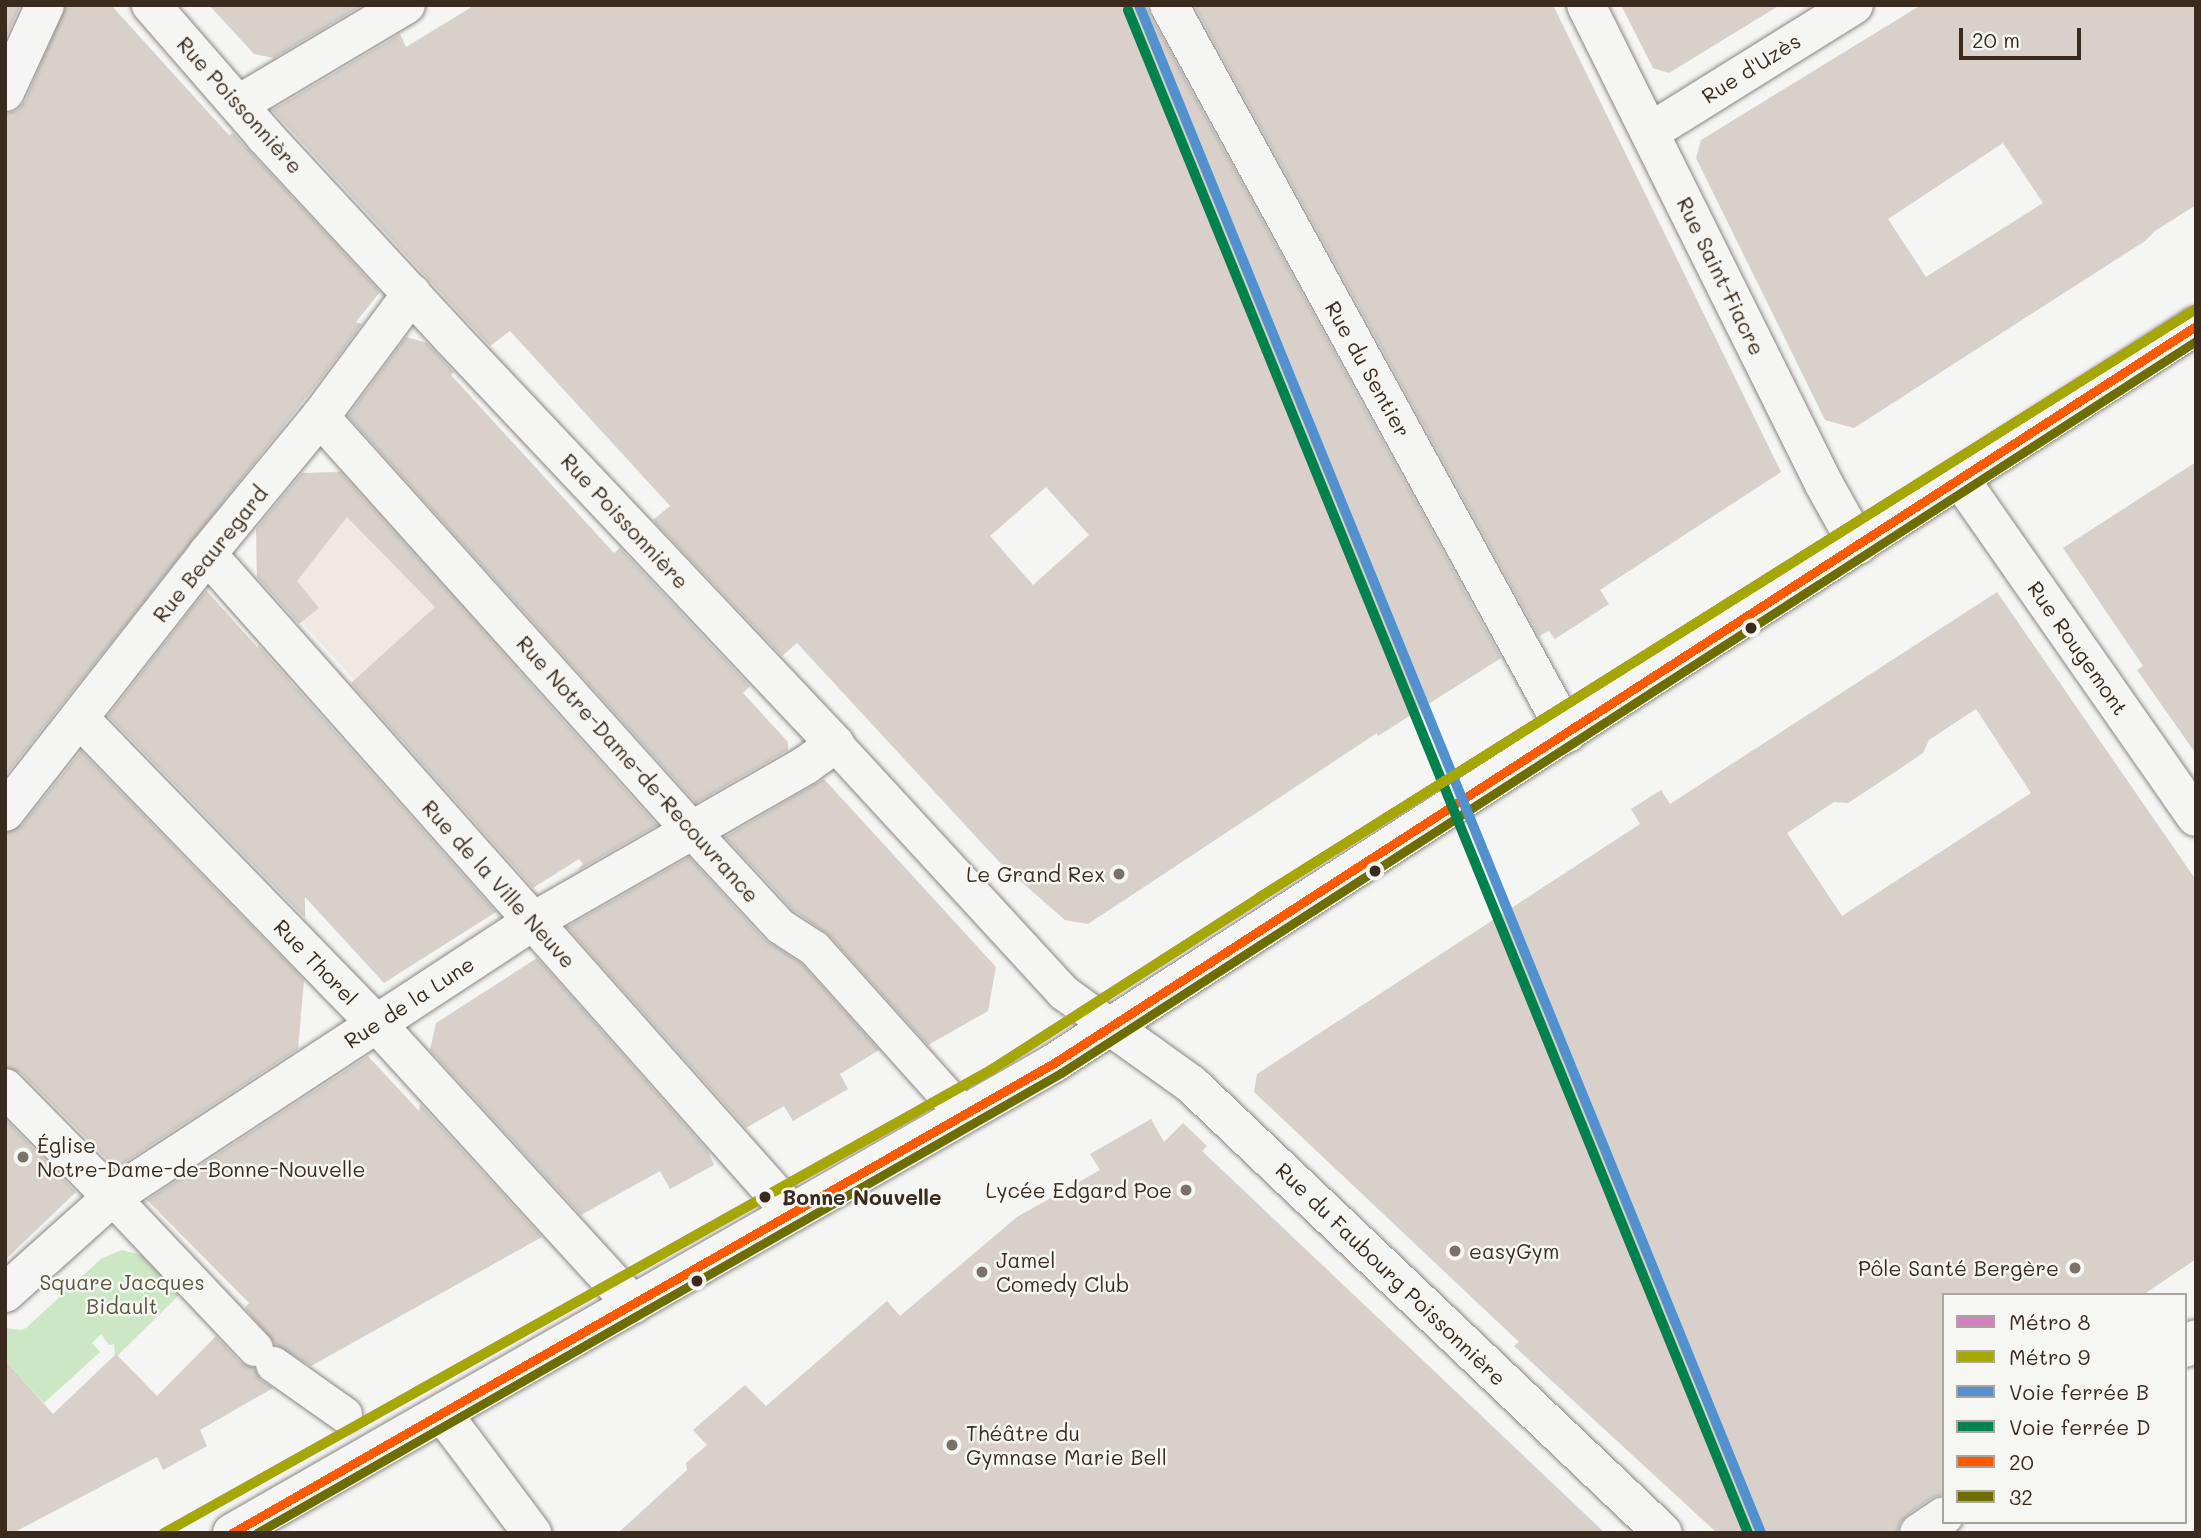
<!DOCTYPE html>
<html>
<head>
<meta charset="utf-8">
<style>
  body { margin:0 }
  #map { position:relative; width:2201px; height:1538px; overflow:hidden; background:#f5f5f3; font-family:Mali,sans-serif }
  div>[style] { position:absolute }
  .built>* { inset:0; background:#f1e9e1 }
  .green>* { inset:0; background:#cce7c3 }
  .building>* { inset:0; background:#d8d0c9 }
  .roads { filter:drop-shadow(0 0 2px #8a8683) drop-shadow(0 0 2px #8a8683) }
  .pedestrian>* { height:35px; margin:-17.5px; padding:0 17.5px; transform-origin:17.5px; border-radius:17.5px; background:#f5f5f3 }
  .minor>* { height:38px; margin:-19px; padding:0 19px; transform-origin:19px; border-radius:19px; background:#f5f5f3 }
  .tertiary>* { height:38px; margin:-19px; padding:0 19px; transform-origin:19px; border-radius:19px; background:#f5f5f3 }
  .primary>* { height:38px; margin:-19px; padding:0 19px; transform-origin:19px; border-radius:19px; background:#f5f5f3 }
  .bus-1>* { height:9px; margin:-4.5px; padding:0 4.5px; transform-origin:4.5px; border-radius:4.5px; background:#ff5a00 }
  .bus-2>* { height:9px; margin:-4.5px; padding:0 4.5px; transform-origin:4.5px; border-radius:4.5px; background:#6e6e00 }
  .rail-1>* { height:10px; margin:-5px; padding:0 5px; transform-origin:5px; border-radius:5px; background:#5291ce }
  .rail-2>* { height:10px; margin:-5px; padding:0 5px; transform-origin:5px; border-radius:5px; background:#00824e }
  .metro-1>* { height:10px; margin:-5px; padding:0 5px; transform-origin:5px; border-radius:5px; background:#d282be }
  .metro-2>* { height:10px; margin:-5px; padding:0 5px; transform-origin:5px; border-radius:5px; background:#a4a704 }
  .dots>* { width:19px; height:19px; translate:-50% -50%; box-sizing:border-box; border:4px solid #f6f6f2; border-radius:50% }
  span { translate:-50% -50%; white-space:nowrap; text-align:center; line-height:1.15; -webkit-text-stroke:5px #f6f6f2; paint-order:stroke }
  .street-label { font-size:21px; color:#3b2a1e }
  .poi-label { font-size:21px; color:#3b2a1e }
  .right { translate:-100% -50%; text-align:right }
  .left { translate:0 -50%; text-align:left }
  .stop-label { font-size:21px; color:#3b2a1e; font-weight:700 }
  .park-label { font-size:21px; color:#57563e }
  .frame { position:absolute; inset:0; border:7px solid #3b2a1e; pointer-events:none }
  .legend { position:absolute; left:1942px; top:1293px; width:245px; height:231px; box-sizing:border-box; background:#f6f6f2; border:2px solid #aba49d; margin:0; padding:9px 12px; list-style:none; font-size:21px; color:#3b2a1e }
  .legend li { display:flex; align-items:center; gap:14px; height:35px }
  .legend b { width:35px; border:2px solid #aba49d }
  .scale { position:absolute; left:1959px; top:28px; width:122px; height:32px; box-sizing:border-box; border:4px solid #3b2a1e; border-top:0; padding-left:9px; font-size:21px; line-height:24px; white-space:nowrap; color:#3b2a1e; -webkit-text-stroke:5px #f6f6f2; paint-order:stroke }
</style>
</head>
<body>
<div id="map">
  <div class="built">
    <i style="clip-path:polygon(342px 471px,518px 666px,425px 758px,257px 573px,256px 543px,311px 473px)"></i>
  </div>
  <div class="green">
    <i style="clip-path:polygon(122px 1250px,141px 1255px,180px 1294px,115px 1358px,114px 1344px,109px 1345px,101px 1334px,92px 1343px,100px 1352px,44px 1403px,5px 1360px,5px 1328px,21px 1330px,26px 1328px,102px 1258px)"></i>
  </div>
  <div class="building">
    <i style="clip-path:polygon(5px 5px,21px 5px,5px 39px)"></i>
    <i style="clip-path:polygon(66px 5px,111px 5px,207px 111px,229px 135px,233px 133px,380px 292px,356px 322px,362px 324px,324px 375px,5px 776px,5px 114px,17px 110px,25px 101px)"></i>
    <i style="clip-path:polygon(209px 5px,363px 5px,274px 58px,254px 54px)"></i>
    <i style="clip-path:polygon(evenodd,475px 5px,1147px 5px,1150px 15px,1501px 658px,1378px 736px,1377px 733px,1088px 924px,1065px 920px,1003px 866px,797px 643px,782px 656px,653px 520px,670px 506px,510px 331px,490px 346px,272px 110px,400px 34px,406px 47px,475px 5px,1046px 487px,1089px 535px,1033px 585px,990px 536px,1046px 487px)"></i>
    <i style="clip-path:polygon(1194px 5px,1553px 5px,1781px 472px,1600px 590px,1609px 604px,1555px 639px,1549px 631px,1539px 636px)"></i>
    <i style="clip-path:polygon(1621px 5px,1780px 5px,1669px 73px,1653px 68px)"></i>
    <i style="clip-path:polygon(evenodd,1921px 5px,2196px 5px,2196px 205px,2155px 231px,2145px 241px,1854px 428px,1825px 420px,1696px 158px,1701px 140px,1921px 5px,2003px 143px,2043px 203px,1926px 277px,1888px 219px,2003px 143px)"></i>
    <i style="clip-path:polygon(406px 337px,427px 343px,454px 372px,451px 375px,614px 553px,620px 548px,750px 686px,743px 693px,788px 742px,788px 750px,696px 803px,348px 416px)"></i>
    <i style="clip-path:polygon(2196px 462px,2196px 754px,2137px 670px,2143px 666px,2063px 548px)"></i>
    <i style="clip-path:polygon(340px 472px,657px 825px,577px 871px,583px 864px,579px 859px,533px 888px,351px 683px,435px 607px,347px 517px,297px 581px,319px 608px,299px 624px,257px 577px,256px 529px,302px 473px)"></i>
    <i style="clip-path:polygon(206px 590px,258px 648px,258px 645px,496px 912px,384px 983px,305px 897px,305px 918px,108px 716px)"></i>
    <i style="clip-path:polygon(evenodd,1997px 592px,2196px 880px,2196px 1259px,2143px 1295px,1944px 1295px,1944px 1494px,1932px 1498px,1907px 1515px,1900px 1523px,1897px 1533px,1717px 1533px,1514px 1346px,1519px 1342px,1254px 1092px,1257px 1074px,1640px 824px,1631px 809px,1661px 790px,1670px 804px,1997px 592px,1976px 709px,2031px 793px,1842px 916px,1787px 833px,1834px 802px,1848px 803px,1895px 772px,1923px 753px,1929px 740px,1976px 709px)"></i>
    <i style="clip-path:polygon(81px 751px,304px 980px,298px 1049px,116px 1168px,21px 1073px,5px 1067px,5px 833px,22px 825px)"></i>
    <i style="clip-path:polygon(824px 779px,996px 967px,988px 1011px,928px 1045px,829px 935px,793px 910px,725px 837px)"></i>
    <i style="clip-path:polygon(689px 857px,765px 940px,801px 963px,879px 1050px,840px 1074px,848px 1089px,793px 1121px,784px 1106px,746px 1128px,567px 927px)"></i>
    <i style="clip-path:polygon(537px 958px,708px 1151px,714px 1165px,670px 1189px,660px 1171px,581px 1215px,430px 1050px,436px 1023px)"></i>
    <i style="clip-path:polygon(368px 1056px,419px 1111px,420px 1104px,542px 1237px,311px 1366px,275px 1344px,245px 1308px,249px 1303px,147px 1200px)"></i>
    <i style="clip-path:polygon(5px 1119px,76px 1192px,5px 1260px)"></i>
    <i style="clip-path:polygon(1151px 1119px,1164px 1142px,1183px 1123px,1207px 1146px,1202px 1151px,1605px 1533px,618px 1533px,687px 1470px,686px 1463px,707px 1445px,693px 1430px,745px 1385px,766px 1406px,887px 1301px,900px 1316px,1017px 1217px,1100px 1170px,1090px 1154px)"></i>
    <i style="clip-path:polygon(216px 1336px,240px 1362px,254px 1368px,261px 1380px,273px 1388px,200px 1430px,207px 1446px,163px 1470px,157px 1457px,13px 1533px,5px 1533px,5px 1360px,53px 1414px,116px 1354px,157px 1396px)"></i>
  </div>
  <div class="roads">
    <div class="pedestrian">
      <i style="left:835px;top:744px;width:337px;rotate:47.4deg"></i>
      <i style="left:1063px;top:992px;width:58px;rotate:35.9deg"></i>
      <i style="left:691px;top:830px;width:131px;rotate:47.2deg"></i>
      <i style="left:780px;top:926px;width:40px;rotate:32.9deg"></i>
      <i style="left:814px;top:948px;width:222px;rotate:48.1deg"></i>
      <i style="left:112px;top:1197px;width:208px;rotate:46.6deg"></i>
      <i style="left:273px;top:1364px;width:87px;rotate:35.2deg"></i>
    </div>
    <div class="minor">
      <i style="left:1169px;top:5px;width:830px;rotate:61.33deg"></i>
      <i style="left:1586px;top:5px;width:535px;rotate:63.58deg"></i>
      <i style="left:1824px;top:484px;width:70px;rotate:60.9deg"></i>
      <i style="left:5px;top:92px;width:96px;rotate:-65.3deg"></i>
      <i style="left:239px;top:104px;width:194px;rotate:-30.7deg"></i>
      <i style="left:1650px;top:132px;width:240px;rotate:-31.9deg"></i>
      <i style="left:320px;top:417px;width:555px;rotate:48.07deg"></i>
      <i style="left:1960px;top:479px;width:412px;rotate:55.1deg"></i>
      <i style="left:207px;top:554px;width:881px;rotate:48.4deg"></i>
      <i style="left:79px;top:718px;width:426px;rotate:45.8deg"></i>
      <i style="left:376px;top:1023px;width:381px;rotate:47.6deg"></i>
      <i style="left:5px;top:812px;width:328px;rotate:-51.9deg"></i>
      <i style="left:207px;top:554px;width:178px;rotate:-50.5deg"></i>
      <i style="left:320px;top:417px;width:154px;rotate:-53.4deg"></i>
      <i style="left:5px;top:1088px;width:153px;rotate:45.5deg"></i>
      <i style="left:5px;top:1293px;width:144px;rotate:-41.9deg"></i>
      <i style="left:112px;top:1197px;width:502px;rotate:-33.22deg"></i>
      <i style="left:532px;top:922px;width:316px;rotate:-29.8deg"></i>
      <i style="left:806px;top:765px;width:36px;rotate:-36deg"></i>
      <i style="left:835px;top:744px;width:561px;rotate:-133.34deg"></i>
      <i style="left:450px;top:336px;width:272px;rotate:-132.8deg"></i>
      <i style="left:265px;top:136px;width:174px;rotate:-131deg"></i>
      <i style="left:2185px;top:1348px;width:14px;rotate:-39deg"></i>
      <i style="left:443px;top:1414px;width:149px;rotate:53.2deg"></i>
      <i style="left:1919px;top:1533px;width:30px;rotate:-34deg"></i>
    </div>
    <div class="tertiary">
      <i style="left:1110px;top:1026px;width:100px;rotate:35.6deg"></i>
      <i style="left:1191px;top:1084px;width:651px;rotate:43.57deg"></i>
    </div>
    <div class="primary">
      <i style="left:232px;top:1533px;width:947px;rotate:-29.76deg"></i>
      <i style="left:1054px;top:1063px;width:1359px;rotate:-32.84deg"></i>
    </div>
  </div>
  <div class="bus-1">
    <i style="left:232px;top:1533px;width:947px;rotate:-29.76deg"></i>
    <i style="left:1054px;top:1063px;width:1359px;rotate:-32.84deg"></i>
  </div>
  <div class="bus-2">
    <i style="left:257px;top:1533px;width:926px;rotate:-29.78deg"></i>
    <i style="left:1061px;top:1073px;width:1351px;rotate:-32.82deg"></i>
  </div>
  <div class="rail-1">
    <i style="left:1139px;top:5px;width:1650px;rotate:67.85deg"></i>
  </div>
  <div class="rail-2">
    <i style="left:1128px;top:10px;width:1644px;rotate:67.85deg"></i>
  </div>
  <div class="metro-1">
    <i style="left:164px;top:1533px;width:948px;rotate:-29.24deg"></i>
    <i style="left:991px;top:1070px;width:320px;rotate:-32.7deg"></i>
    <i style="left:1260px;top:897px;width:1105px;rotate:-32.14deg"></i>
  </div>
  <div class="metro-2">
    <i style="left:164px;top:1533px;width:948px;rotate:-29.24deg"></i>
    <i style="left:991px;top:1070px;width:320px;rotate:-32.7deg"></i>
    <i style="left:1260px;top:897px;width:1105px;rotate:-32.14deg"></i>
  </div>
  <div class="dots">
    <i style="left:1751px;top:628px;background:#3b2a1e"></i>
    <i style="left:1375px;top:871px;background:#3b2a1e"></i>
    <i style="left:1119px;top:874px;background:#7c7169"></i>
    <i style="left:23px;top:1157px;background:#7c7169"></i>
    <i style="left:1186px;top:1190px;background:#7c7169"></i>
    <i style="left:765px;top:1197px;background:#3b2a1e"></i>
    <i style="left:1455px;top:1251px;background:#7c7169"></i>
    <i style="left:2075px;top:1268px;background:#7c7169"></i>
    <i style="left:982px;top:1272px;background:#7c7169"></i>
    <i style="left:697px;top:1281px;background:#3b2a1e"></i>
    <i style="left:952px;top:1445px;background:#7c7169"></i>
  </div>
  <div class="street-label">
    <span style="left:1751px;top:68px;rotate:-32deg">Rue d'Uzès</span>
    <span style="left:240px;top:105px;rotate:48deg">Rue Poissonnière</span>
    <span style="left:1721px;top:276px;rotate:64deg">Rue Saint-Fiacre</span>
    <span style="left:1368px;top:369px;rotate:61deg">Rue du Sentier</span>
    <span style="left:625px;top:521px;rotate:47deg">Rue Poissonnière</span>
    <span style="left:210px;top:554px;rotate:-51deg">Rue Beauregard</span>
    <span style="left:2078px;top:648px;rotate:55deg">Rue Rougemont</span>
    <span style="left:638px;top:769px;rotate:48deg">Rue Notre-Dame-de-Recouvrance</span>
    <span style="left:499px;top:884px;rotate:48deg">Rue de la Ville Neuve</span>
    <span style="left:316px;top:962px;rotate:46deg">Rue Thorel</span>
    <span style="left:409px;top:1002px;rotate:-33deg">Rue de la Lune</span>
    <span style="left:1391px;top:1274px;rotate:44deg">Rue du Faubourg Poissonnière</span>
  </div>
  <div class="poi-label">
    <span class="right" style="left:1105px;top:874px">Le Grand Rex</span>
    <span class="left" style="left:37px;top:1157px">Église<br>Notre-Dame-de-Bonne-Nouvelle</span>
    <span class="right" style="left:1172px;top:1190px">Lycée Edgard Poe</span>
    <span class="left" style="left:1469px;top:1251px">easyGym</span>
    <span class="left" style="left:996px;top:1272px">Jamel<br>Comedy Club</span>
    <span class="right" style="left:2059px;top:1268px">Pôle Santé Bergère</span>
    <span class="left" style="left:966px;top:1445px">Théâtre du<br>Gymnase Marie Bell</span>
  </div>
  <div class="stop-label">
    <span class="left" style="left:782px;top:1197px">Bonne Nouvelle</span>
  </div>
  <div class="park-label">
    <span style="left:122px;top:1294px">Square Jacques<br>Bidault</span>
  </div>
  <div class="frame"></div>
  <ul class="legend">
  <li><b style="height:9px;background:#d282be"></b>Métro 8</li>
  <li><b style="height:9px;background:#a4a704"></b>Métro 9</li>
  <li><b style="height:9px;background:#5291ce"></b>Voie ferrée B</li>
  <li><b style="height:9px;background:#00824e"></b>Voie ferrée D</li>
  <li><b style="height:9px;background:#ff5a00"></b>20</li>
  <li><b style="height:9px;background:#6e6e00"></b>32</li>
  </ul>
  <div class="scale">20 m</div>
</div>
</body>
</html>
